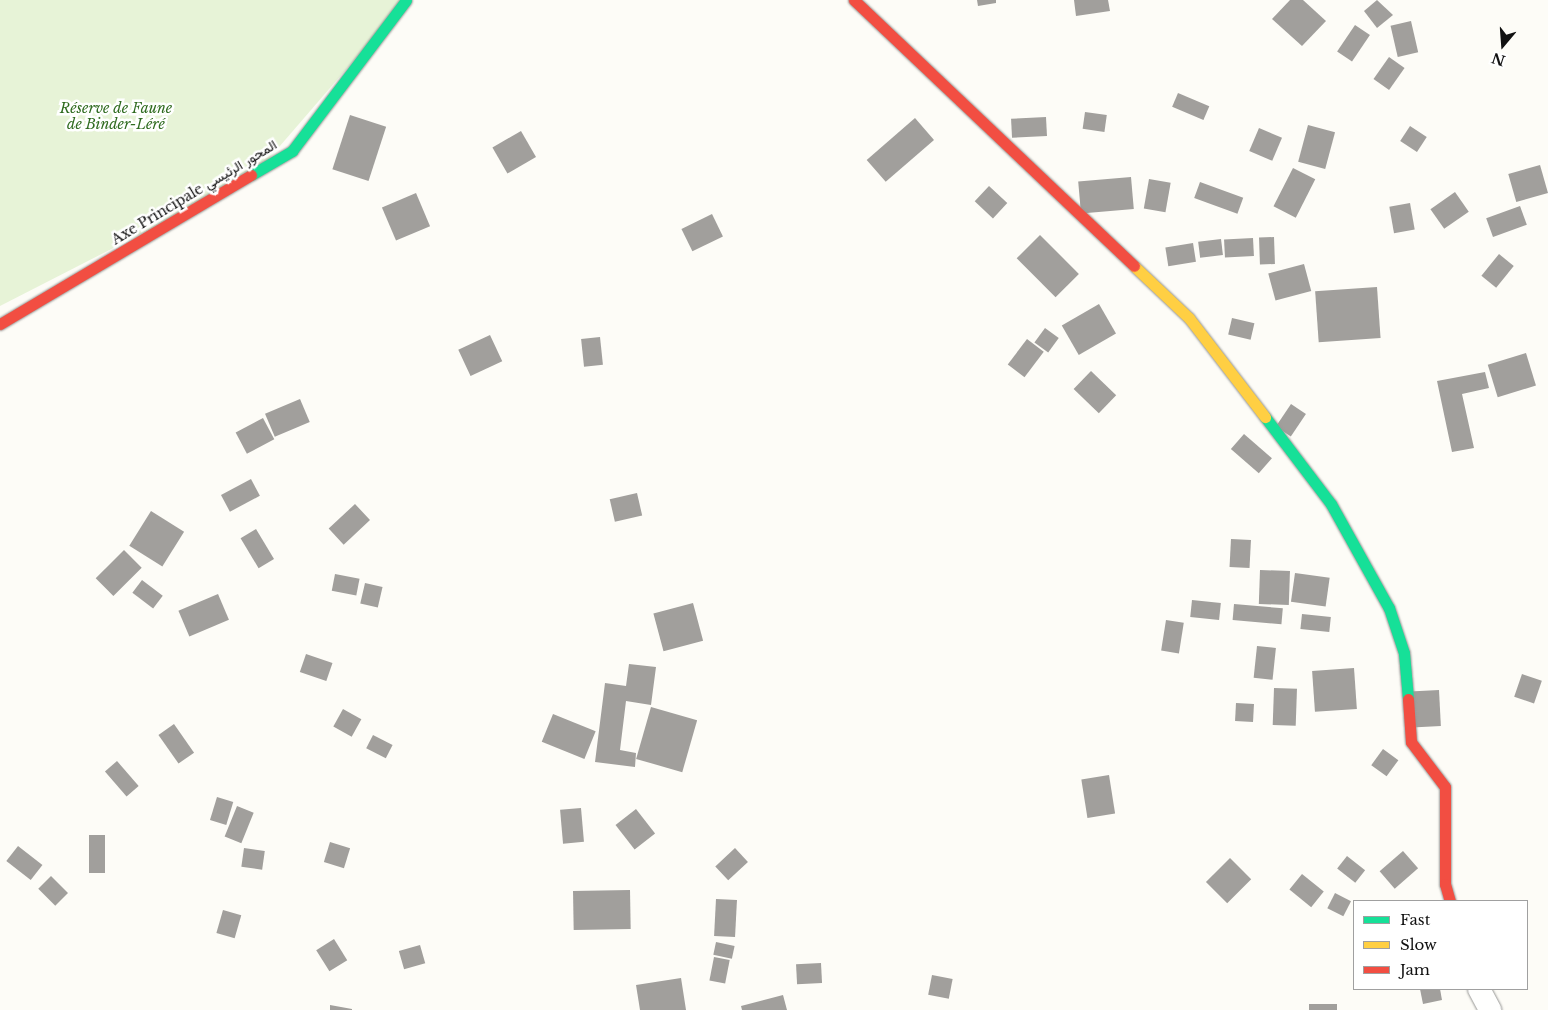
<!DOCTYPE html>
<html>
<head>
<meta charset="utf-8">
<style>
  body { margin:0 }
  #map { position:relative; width:1548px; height:1010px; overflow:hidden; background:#fdfcf7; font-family:"Libre Baskerville",Vazirmatn,serif }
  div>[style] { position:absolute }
  .green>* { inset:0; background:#e7f3d7 }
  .building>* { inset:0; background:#a19f9c; transform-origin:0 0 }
  .roads { filter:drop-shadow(0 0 1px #979795) drop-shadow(0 0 1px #979795) }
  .street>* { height:22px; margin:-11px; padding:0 11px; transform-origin:11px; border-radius:11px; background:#fffffe }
  .fast>* { height:11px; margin:-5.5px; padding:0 5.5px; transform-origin:5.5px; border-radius:5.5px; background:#16e098 }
  .slow>* { height:11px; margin:-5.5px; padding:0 5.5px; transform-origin:5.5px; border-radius:5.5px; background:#ffcf43 }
  .jam>* { height:11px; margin:-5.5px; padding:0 5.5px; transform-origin:5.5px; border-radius:5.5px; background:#f24e42 }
  span { translate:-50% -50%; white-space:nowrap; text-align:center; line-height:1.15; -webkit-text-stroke:5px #fff; paint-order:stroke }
  .park-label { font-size:14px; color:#2f6b1f; font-style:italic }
  .street-label { font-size:14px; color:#111 }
  .legend { position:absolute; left:1353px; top:900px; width:175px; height:90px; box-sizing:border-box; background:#fff; border:1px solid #a0a0a0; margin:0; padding:6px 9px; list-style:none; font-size:15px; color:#111 }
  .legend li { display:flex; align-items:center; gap:10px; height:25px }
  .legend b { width:25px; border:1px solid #a0a0a0 }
  .north { position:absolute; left:1478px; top:20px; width:50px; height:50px; -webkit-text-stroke:4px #fff; paint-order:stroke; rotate:198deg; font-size:14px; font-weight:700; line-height:20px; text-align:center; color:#111 }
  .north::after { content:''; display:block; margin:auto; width:18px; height:22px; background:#111; clip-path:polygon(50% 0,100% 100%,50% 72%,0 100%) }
</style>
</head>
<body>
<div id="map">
  <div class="green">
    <i style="clip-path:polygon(0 0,406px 0,254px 176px,0 306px)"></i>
  </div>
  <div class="building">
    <i style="clip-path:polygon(977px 0,996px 0,996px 3px,978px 6px)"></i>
    <i style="clip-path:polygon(1074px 0,1108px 0,1110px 11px,1076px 16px)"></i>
    <i style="clip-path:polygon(1290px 0,1303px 0,1326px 21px,1302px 46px,1272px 19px)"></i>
    <i style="clip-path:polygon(1377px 0,1393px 15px,1377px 28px,1364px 11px)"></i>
    <i style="left:1411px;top:21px;width:32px;height:21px;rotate:77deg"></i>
    <i style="left:1355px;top:25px;width:18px;height:32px;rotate:34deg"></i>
    <i style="left:1389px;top:57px;width:19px;height:27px;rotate:35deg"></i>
    <i style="left:1178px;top:93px;width:34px;height:15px;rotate:23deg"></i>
    <i style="left:1085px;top:112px;width:22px;height:17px;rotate:8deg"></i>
    <i style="left:350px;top:115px;width:38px;height:57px;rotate:18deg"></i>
    <i style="left:1046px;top:117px;width:19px;height:35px;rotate:87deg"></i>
    <i style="left:915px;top:118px;width:29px;height:64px;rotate:49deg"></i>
    <i style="left:1308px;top:125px;width:28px;height:38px;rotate:15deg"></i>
    <i style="left:1410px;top:126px;width:20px;height:18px;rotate:33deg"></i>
    <i style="left:1259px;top:128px;width:25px;height:25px;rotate:23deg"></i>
    <i style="left:521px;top:131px;width:30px;height:33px;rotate:60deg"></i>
    <i style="left:1540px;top:165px;width:29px;height:33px;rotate:74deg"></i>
    <i style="left:1293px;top:168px;width:25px;height:43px;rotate:27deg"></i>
    <i style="left:1131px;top:177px;width:32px;height:53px;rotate:85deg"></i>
    <i style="left:1149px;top:179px;width:22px;height:30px;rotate:10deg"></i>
    <i style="left:1200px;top:182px;width:46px;height:17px;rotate:20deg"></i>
    <i style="left:989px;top:186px;width:25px;height:21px;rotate:43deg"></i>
    <i style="left:1455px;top:192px;width:24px;height:30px;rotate:55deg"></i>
    <i style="left:416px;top:193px;width:36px;height:37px;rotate:67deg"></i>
    <i style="left:1410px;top:203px;width:27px;height:21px;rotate:80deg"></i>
    <i style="left:1520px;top:206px;width:20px;height:36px;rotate:70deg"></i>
    <i style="left:712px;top:214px;width:25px;height:34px;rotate:64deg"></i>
    <i style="left:1040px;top:235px;width:55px;height:33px;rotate:45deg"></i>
    <i style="left:1274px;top:237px;width:27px;height:15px;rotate:88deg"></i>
    <i style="left:1253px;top:238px;width:18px;height:29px;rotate:87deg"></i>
    <i style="left:1221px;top:239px;width:16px;height:23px;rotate:83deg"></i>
    <i style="left:1193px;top:243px;width:19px;height:28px;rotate:81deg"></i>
    <i style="left:1499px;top:254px;width:19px;height:28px;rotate:39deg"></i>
    <i style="left:1304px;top:264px;width:28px;height:37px;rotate:75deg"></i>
    <i style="left:1377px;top:287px;width:51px;height:62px;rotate:86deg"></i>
    <i style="left:1099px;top:304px;width:34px;height:43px;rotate:60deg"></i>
    <i style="left:1232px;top:318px;width:23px;height:17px;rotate:13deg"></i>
    <i style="left:1045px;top:328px;width:17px;height:18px;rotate:36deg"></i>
    <i style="left:490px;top:335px;width:29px;height:35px;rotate:65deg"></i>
    <i style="left:600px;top:337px;width:28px;height:19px;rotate:84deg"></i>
    <i style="left:1027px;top:339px;width:21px;height:32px;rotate:37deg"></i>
    <i style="left:1526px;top:353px;width:34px;height:40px;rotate:73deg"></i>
    <i style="left:1091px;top:371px;width:35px;height:25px;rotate:44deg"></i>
    <i style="clip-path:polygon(1485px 372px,1489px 388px,1462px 394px,1474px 448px,1452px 452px,1437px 381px)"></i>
    <i style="left:300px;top:399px;width:25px;height:38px;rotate:67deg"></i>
    <i style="left:1291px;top:404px;width:18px;height:27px;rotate:34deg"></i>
    <i style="left:263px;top:418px;width:24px;height:31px;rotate:62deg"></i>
    <i style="left:1244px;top:434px;width:37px;height:20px;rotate:41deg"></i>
    <i style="left:251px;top:479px;width:19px;height:34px;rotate:62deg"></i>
    <i style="left:637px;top:493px;width:23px;height:28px;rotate:77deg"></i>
    <i style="left:355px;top:504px;width:22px;height:36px;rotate:47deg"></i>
    <i style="left:151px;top:511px;width:39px;height:41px;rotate:32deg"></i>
    <i style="left:256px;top:529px;width:35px;height:18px;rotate:59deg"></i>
    <i style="left:1231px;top:539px;width:20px;height:28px;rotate:3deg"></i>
    <i style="left:124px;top:550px;width:25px;height:40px;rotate:45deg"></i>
    <i style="left:1260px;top:570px;width:30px;height:34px;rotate:2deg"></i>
    <i style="left:1295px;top:573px;width:35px;height:29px;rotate:8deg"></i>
    <i style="left:335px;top:574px;width:25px;height:17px;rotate:11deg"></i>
    <i style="left:142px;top:580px;width:26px;height:16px;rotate:37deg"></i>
    <i style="left:365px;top:583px;width:18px;height:21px;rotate:13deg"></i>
    <i style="left:218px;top:594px;width:28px;height:43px;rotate:67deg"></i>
    <i style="left:1192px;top:600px;width:29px;height:17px;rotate:6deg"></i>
    <i style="left:693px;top:603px;width:39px;height:41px;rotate:75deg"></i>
    <i style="left:1234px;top:604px;width:49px;height:16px;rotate:5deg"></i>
    <i style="left:1302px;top:614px;width:29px;height:15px;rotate:6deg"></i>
    <i style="left:1166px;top:620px;width:18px;height:31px;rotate:9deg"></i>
    <i style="left:1257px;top:646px;width:19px;height:32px;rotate:6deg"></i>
    <i style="left:306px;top:654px;width:28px;height:19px;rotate:19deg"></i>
    <i style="clip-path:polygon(629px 664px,656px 667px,651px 705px,626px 701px,620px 750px,636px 753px,635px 767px,595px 762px,605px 683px,626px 686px)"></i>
    <i style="left:1354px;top:668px;width:41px;height:42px;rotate:86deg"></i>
    <i style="left:1522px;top:674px;width:21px;height:24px;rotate:19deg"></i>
    <i style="left:1274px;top:688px;width:23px;height:37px;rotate:2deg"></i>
    <i style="left:1439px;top:690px;width:36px;height:29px;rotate:87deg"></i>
    <i style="left:1236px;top:703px;width:18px;height:18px;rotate:3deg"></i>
    <i style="left:651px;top:707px;width:48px;height:54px;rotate:16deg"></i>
    <i style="left:343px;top:709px;width:21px;height:20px;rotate:29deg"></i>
    <i style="left:553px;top:714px;width:46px;height:30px;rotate:22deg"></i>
    <i style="left:174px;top:724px;width:35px;height:19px;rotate:55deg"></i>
    <i style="left:373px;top:735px;width:22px;height:15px;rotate:27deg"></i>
    <i style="left:1383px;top:749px;width:19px;height:20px;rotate:36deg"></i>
    <i style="left:117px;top:761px;width:33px;height:16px;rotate:49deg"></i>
    <i style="left:1109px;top:775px;width:39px;height:28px;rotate:81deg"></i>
    <i style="left:217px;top:797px;width:17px;height:24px;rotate:17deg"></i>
    <i style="left:237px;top:806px;width:18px;height:33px;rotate:22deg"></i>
    <i style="left:581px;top:808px;width:34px;height:21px;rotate:85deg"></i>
    <i style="left:636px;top:809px;width:31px;height:26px;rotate:52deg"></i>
    <i style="left:89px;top:835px;width:16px;height:38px"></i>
    <i style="left:330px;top:842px;width:21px;height:21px;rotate:17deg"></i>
    <i style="left:18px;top:846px;width:31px;height:19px;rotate:38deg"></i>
    <i style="left:244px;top:848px;width:21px;height:19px;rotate:8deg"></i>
    <i style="left:735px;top:848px;width:19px;height:27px;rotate:47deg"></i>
    <i style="left:1403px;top:851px;width:23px;height:31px;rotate:49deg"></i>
    <i style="left:1347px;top:856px;width:23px;height:16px;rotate:38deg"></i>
    <i style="left:1230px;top:858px;width:30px;height:34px;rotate:45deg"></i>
    <i style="left:1302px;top:874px;width:28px;height:20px;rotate:39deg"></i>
    <i style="left:51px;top:876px;width:24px;height:18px;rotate:45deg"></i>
    <i style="left:630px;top:890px;width:39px;height:57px;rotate:89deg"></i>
    <i style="left:1335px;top:893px;width:18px;height:17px;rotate:27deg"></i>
    <i style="left:716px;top:899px;width:21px;height:37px;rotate:3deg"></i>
    <i style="left:223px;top:910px;width:19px;height:24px;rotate:16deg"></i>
    <i style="left:334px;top:939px;width:25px;height:21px;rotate:58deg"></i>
    <i style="left:716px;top:942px;width:19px;height:13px;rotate:12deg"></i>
    <i style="left:420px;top:945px;width:19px;height:22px;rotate:74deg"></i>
    <i style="left:714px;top:957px;width:16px;height:24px;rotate:11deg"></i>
    <i style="left:821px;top:963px;width:20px;height:25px;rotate:87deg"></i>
    <i style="left:932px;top:975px;width:21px;height:20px;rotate:11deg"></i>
    <i style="clip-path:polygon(681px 978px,686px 1010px,640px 1010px,636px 985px)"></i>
    <i style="clip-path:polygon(1420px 989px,1440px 989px,1442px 1000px,1423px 1004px)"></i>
    <i style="clip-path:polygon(783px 995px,787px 1010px,742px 1010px,741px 1006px)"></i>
    <i style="left:1309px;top:1004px;width:28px;height:6px"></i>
    <i style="clip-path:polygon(330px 1005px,352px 1009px,352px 1010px,330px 1010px)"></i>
  </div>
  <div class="roads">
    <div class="street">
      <i style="left:1479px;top:989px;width:24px;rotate:62deg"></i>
    </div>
    <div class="fast">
      <i style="left:251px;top:175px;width:48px;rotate:-30.3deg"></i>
      <i style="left:292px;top:151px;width:189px;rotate:-52.9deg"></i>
      <i style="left:1265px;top:417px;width:109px;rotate:52.8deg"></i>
      <i style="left:1331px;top:504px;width:119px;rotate:60.9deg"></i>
      <i style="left:1389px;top:608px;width:47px;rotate:71.6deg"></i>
      <i style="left:1404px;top:653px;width:46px;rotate:85deg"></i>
    </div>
    <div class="slow">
      <i style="left:1134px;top:266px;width:76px;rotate:43.4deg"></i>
      <i style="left:1189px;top:318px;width:125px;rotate:52.5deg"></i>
    </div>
    <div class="jam">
      <i style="left:854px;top:0;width:386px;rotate:43.5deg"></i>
      <i style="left:0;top:324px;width:292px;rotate:-30.7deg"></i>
      <i style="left:1408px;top:699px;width:43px;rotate:86deg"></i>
      <i style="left:1411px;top:742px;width:56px;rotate:52.9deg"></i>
      <i style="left:1445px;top:787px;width:97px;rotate:90deg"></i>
      <i style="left:1445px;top:884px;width:18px;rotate:74deg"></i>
    </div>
  </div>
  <div class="park-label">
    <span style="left:116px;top:116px">Réserve de Faune<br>de Binder-Léré</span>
  </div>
  <div class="street-label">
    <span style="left:194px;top:192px;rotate:-31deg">Axe Principale المحور الرئيسي</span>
  </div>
  <ul class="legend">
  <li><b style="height:6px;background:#16e098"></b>Fast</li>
  <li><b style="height:6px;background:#ffcf43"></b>Slow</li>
  <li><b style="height:6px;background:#f24e42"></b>Jam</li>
  </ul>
  <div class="north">N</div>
</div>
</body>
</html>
